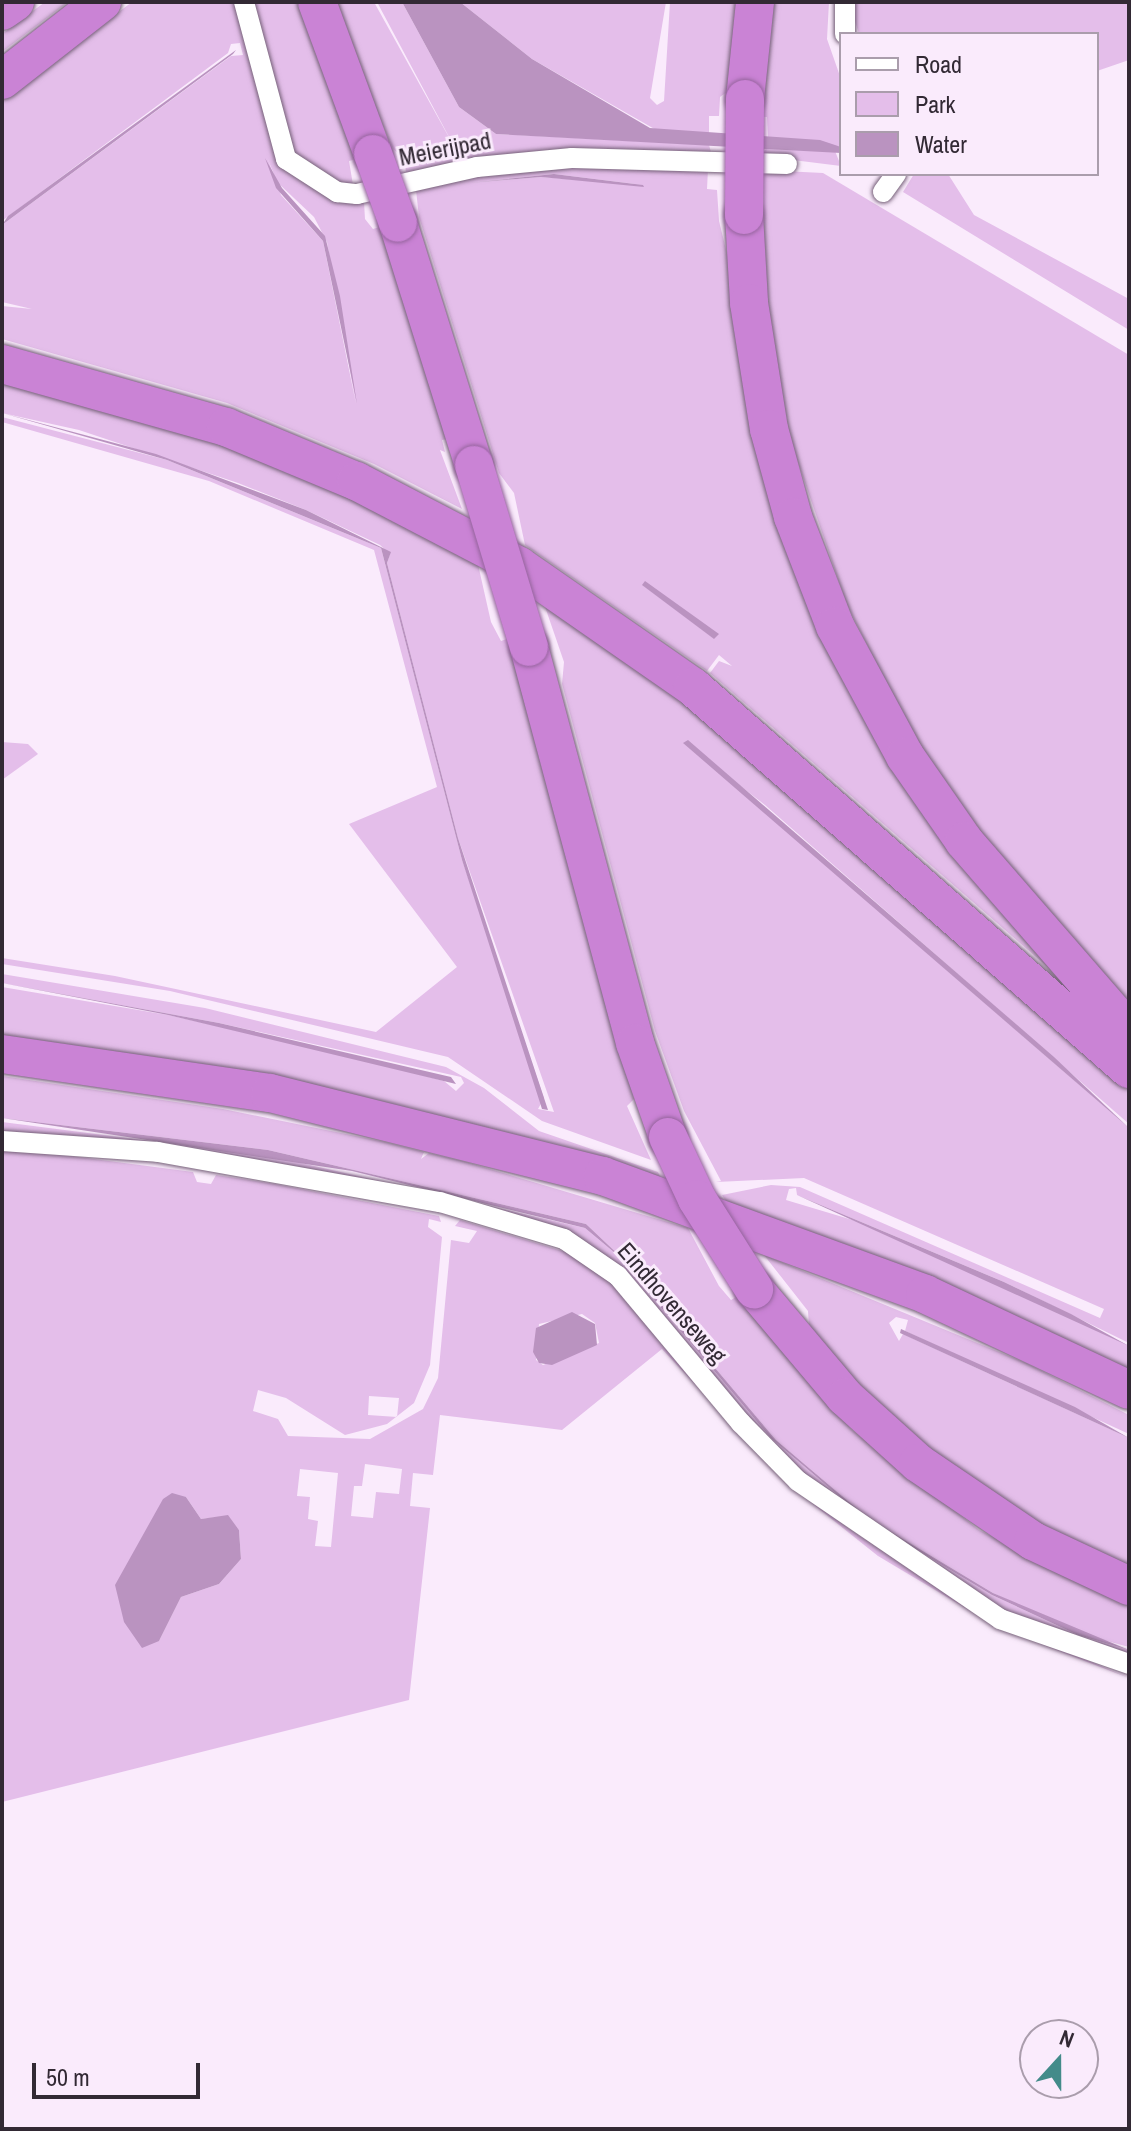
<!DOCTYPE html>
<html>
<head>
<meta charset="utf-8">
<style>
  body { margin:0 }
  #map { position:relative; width:1131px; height:2131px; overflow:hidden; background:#faebfc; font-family:"Archivo Narrow",sans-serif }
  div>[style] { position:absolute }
  .green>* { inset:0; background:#e4beea }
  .water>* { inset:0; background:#ba93c0 }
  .roads { filter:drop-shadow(0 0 2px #756078) drop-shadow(0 0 2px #756078) }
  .minor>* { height:20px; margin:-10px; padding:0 10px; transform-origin:10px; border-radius:10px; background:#fff }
  .motorway>* { height:38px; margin:-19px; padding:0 19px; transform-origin:19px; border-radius:19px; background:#ca83d5 }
  .bridges { filter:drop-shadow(0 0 2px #95649d) drop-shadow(0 0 2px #95649d) }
  .motorway-bridge>* { height:38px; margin:-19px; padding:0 19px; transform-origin:19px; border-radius:19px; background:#ca83d5 }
  span { translate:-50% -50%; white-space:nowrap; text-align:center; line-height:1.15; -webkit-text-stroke:6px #faebfc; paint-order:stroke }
  .street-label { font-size:24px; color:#322934 }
  .frame { position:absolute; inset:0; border:4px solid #322934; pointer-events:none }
  .legend { position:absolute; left:839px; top:32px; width:260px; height:144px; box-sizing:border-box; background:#faebfc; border:2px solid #aa9dac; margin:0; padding:10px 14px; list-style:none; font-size:24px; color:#322934 }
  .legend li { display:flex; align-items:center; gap:16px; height:40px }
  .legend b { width:40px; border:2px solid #aa9dac }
  .north { position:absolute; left:1019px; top:2019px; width:80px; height:80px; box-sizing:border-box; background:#faebfc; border:2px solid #aa9dac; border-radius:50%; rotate:21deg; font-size:22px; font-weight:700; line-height:32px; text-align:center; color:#322934 }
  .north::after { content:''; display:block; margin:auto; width:28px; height:36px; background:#438b8a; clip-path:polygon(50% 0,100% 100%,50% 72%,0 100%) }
  .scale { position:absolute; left:32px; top:2063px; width:168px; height:36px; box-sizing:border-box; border:4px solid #322934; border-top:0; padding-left:10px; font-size:24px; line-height:28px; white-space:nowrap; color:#322934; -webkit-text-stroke:6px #faebfc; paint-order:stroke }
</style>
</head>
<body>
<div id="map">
  <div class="green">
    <i style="clip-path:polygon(45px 2px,68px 2px,2px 52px,2px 34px)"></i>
    <i style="clip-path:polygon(evenodd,132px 2px,241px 2px,298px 178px,324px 194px,364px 202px,365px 219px,373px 229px,380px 227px,447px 439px,442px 440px,445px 452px,440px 450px,462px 509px,374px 464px,227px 403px,2px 339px,2px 306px,32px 309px,2px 302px,2px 225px,231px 56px,243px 55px,240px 43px,231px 44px,228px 53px,2px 221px,2px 100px,132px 2px,267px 157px,277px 182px,314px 217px,327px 242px,356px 404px,323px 241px,281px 195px,267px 157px)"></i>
    <i style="clip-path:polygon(253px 2px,299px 2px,356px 159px,349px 161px,353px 185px,343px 187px,294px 156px)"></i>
    <i style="clip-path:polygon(331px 2px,374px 2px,456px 150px,377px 2px,402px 2px,459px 107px,496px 134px,709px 145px,711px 152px,473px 158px,406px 175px,405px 159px,393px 149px)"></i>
    <i style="clip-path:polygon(460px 2px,666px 2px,650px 98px,657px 105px,664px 101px,670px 2px,744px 2px,731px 89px,720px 97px,719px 116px,709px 116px,709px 137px,658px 131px,532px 59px)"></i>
    <i style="clip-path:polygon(773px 2px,829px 2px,827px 39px,841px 79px,841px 147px,768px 139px,767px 117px,761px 117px)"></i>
    <i style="clip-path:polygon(849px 2px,1129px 2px,1129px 60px,1097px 71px,1097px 34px,859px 34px)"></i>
    <i style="clip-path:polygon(767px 147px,835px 151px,841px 166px,777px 158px,763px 154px)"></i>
    <i style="clip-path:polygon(evenodd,542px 166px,708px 169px,707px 189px,717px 190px,719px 221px,809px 587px,1104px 1016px,710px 673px,719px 661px,732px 666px,719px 655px,707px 671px,525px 545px,514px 493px,499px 473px,419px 217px,416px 190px,438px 178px,542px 166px,554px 174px,643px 185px,541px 177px,469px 183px,554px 174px)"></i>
    <i style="clip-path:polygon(763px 170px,823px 173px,1129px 355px,1129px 1003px,981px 837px,909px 728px,847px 605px,791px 442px,765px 300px)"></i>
    <i style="clip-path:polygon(914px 174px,948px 174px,974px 215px,1129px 299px,1129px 330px,903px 192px)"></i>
    <i style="clip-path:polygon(2px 377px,252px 452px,477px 560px,491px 622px,501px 641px,507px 639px,526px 704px,634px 1099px,627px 1106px,651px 1160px,542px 1121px,448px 1057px,170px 991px,2px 964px,2px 958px,115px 976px,376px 1032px,457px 967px,349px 824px,437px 787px,374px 550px,209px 481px,2px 422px,2px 417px,167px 460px,381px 548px,462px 860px,544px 1098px,538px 1109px,554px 1112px,458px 838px,387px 563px,390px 554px,380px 545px,306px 510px,238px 483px,79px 430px,2px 413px)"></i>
    <i style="clip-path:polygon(542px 598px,649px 672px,1129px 1088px,1129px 1124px,765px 805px,684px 742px,1129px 1128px,1129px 1343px,1004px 1282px,797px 1195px,796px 1188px,789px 1189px,786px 1200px,856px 1221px,1065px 1313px,1129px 1346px,1129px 1373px,727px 1203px,722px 1195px,771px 1185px,800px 1187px,1100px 1318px,1104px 1309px,804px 1178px,716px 1182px,721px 1181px,684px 1111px,655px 1031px,562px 684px,564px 662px)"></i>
    <i style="clip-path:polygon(2px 742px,28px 744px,38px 754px,2px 780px)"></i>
    <i style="clip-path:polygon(2px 974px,205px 1008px,446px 1067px,484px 1088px,539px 1131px,658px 1172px,662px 1181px,2px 1038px,2px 987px,168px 1015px,341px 1054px,444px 1081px,456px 1091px,464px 1083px,461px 1077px,219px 1023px,2px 983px)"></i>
    <i style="clip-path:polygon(2px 1076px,223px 1109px,385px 1142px,424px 1152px,421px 1159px,429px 1153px,466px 1162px,688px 1228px,719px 1286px,731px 1300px,736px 1297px,852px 1430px,979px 1530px,1129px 1605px,1129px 1647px,1081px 1634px,993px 1593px,868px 1518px,776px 1440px,623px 1259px,586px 1224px,268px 1150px,2px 1118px)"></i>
    <i style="clip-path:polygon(2px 1122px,275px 1157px,585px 1228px,615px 1253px,771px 1438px,866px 1519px,992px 1595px,1078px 1635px,1129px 1650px,1129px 1662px,984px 1605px,798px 1473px,618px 1267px,584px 1242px,478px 1212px,2px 1135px)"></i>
    <i style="clip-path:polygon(evenodd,2px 1147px,193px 1172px,197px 1182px,211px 1184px,216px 1175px,275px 1184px,439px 1216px,441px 1222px,429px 1219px,428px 1227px,442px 1237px,430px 1365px,414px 1403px,387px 1424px,345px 1435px,286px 1398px,258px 1390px,253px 1411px,278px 1419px,288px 1436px,370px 1439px,423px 1409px,438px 1378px,451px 1240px,469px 1243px,477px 1231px,455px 1226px,460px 1220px,592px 1260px,817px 1503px,848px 1528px,978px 1614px,1129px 1678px,999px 1628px,878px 1556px,789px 1485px,662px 1349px,562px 1430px,440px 1415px,433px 1475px,413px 1473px,410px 1506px,430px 1508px,409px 1700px,2px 1802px,2px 1147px,582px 1314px,595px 1323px,599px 1343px,543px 1365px,536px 1360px,539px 1324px,582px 1314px,2px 1147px,369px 1396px,399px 1398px,397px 1417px,368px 1415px,369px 1396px,2px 1147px,365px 1464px,402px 1469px,399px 1494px,376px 1492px,373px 1518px,351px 1516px,354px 1486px,362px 1486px,365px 1464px,2px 1147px,300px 1469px,338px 1473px,331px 1547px,315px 1546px,318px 1521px,308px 1519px,310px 1497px,297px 1496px,300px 1469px,2px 1147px,186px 1497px,201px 1519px,228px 1516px,239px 1530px,241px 1559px,219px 1584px,181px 1597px,159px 1641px,186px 1497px)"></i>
    <i style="clip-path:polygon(764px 1255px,1026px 1363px,1129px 1415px,1129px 1434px,905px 1331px,908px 1320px,896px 1317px,889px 1323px,899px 1341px,903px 1334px,1129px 1438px,1129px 1578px,922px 1457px,809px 1326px,808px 1311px)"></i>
  </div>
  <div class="water">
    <i style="clip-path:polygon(402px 2px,460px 2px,532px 59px,650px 128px,820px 140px,841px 147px,841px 153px,496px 134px,459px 107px)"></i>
    <i style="clip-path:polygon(236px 50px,233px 54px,2px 225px,8px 216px)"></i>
    <i style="clip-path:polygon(265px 158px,282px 188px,325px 236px,340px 296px,357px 404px,323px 241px,276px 188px)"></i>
    <i style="clip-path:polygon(554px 174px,643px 185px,644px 187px,541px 177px,469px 183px)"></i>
    <i style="clip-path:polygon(2px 413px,156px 454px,306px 510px,391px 552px,387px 563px,458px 838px,548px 1110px,542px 1109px,462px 860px,381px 548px,167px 460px)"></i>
    <i style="clip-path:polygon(645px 581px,719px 634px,714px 639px,642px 585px)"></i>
    <i style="clip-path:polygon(688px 740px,1054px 1057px,1129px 1128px,683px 743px)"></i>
    <i style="clip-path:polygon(2px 983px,219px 1023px,451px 1077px,456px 1084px,168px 1015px)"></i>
    <i style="clip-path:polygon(2px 1118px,268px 1150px,586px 1224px,623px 1259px,776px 1440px,868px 1518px,993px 1593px,1129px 1650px,1078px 1635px,992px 1595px,866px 1519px,771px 1438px,615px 1253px,585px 1228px,352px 1171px)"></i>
    <i style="clip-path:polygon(797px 1195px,1004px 1282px,1071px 1314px,1129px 1346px)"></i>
    <i style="clip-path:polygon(572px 1312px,595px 1324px,597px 1345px,552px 1365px,539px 1363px,533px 1352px,536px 1328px)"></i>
    <i style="clip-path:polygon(901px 1329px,1075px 1407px,1129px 1438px,900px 1333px)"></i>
    <i style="clip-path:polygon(172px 1493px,186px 1497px,201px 1519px,228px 1515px,239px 1530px,241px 1559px,219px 1584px,181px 1597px,159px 1641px,142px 1648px,124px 1622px,115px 1585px,163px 1499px)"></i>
  </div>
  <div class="roads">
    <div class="minor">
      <i style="left:244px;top:2px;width:163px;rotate:75deg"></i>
      <i style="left:286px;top:159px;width:61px;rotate:32.9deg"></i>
      <i style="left:337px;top:192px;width:20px;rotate:6deg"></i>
      <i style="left:357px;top:194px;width:123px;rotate:-12.7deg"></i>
      <i style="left:477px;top:167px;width:95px;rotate:-5.4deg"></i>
      <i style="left:572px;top:158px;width:215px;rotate:1.6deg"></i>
      <i style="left:845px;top:34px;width:32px;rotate:-90deg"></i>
      <i style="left:883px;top:192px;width:22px;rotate:-54deg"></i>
      <i style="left:2px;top:1141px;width:156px;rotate:4deg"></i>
      <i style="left:158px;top:1152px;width:286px;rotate:10.1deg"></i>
      <i style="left:440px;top:1202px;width:129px;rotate:16.6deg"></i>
      <i style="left:564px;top:1239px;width:65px;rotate:34.4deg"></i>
      <i style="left:618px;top:1276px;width:192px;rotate:50.1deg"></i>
      <i style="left:741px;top:1423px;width:81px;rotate:45.5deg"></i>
      <i style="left:798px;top:1481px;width:245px;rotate:34.3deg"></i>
      <i style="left:1000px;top:1619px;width:137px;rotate:19.2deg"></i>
    </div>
    <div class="motorway">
      <i style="left:317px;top:2px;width:162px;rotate:69.8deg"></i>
      <i style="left:2px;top:11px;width:16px;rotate:-35deg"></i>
      <i style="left:2px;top:80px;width:127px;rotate:-38deg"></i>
      <i style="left:745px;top:99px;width:98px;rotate:-84.1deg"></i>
      <i style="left:744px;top:215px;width:88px;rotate:86.7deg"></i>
      <i style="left:749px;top:303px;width:128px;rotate:81deg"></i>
      <i style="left:769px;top:429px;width:91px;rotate:74.7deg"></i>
      <i style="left:793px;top:517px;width:117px;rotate:68.9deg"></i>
      <i style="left:835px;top:626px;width:148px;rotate:61.7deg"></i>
      <i style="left:905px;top:756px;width:103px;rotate:55.2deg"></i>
      <i style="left:964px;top:841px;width:252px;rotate:49deg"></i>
      <i style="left:398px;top:223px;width:254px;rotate:72.6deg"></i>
      <i style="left:2px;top:364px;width:233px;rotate:15.7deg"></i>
      <i style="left:226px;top:427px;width:141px;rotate:22.6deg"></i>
      <i style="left:356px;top:481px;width:184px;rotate:27.5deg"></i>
      <i style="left:519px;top:566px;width:212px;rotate:34.8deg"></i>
      <i style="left:693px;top:687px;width:580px;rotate:41.22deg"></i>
      <i style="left:529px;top:647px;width:410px;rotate:75deg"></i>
      <i style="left:635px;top:1043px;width:100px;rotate:70.7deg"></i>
      <i style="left:2px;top:1054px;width:271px;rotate:8.3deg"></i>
      <i style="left:270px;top:1093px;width:343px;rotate:14deg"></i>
      <i style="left:603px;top:1176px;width:343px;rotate:20.1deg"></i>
      <i style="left:925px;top:1294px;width:225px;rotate:25.2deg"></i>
      <i style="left:754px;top:1289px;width:141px;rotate:49.9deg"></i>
      <i style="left:845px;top:1397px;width:98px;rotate:42.1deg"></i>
      <i style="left:918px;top:1463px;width:139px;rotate:34.1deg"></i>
      <i style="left:1033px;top:1541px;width:106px;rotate:25.1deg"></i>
    </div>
  </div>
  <div class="bridges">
    <div class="motorway-bridge">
      <i style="left:373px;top:154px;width:73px;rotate:70.1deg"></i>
      <i style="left:744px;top:215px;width:116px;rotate:-89.5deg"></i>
      <i style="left:474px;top:465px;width:190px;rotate:73.2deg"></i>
      <i style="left:668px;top:1137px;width:68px;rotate:64.9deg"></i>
      <i style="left:697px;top:1199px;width:107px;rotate:57.7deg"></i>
    </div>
  </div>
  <div class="street-label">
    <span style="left:445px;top:149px;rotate:-11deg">Meierijpad</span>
    <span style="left:672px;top:1303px;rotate:49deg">Eindhovenseweg</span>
  </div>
  <div class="frame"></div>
  <ul class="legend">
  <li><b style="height:10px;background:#fff"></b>Road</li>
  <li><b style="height:22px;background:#e4beea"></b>Park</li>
  <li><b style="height:22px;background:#ba93c0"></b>Water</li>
  </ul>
  <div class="north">N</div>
  <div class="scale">50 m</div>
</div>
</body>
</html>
